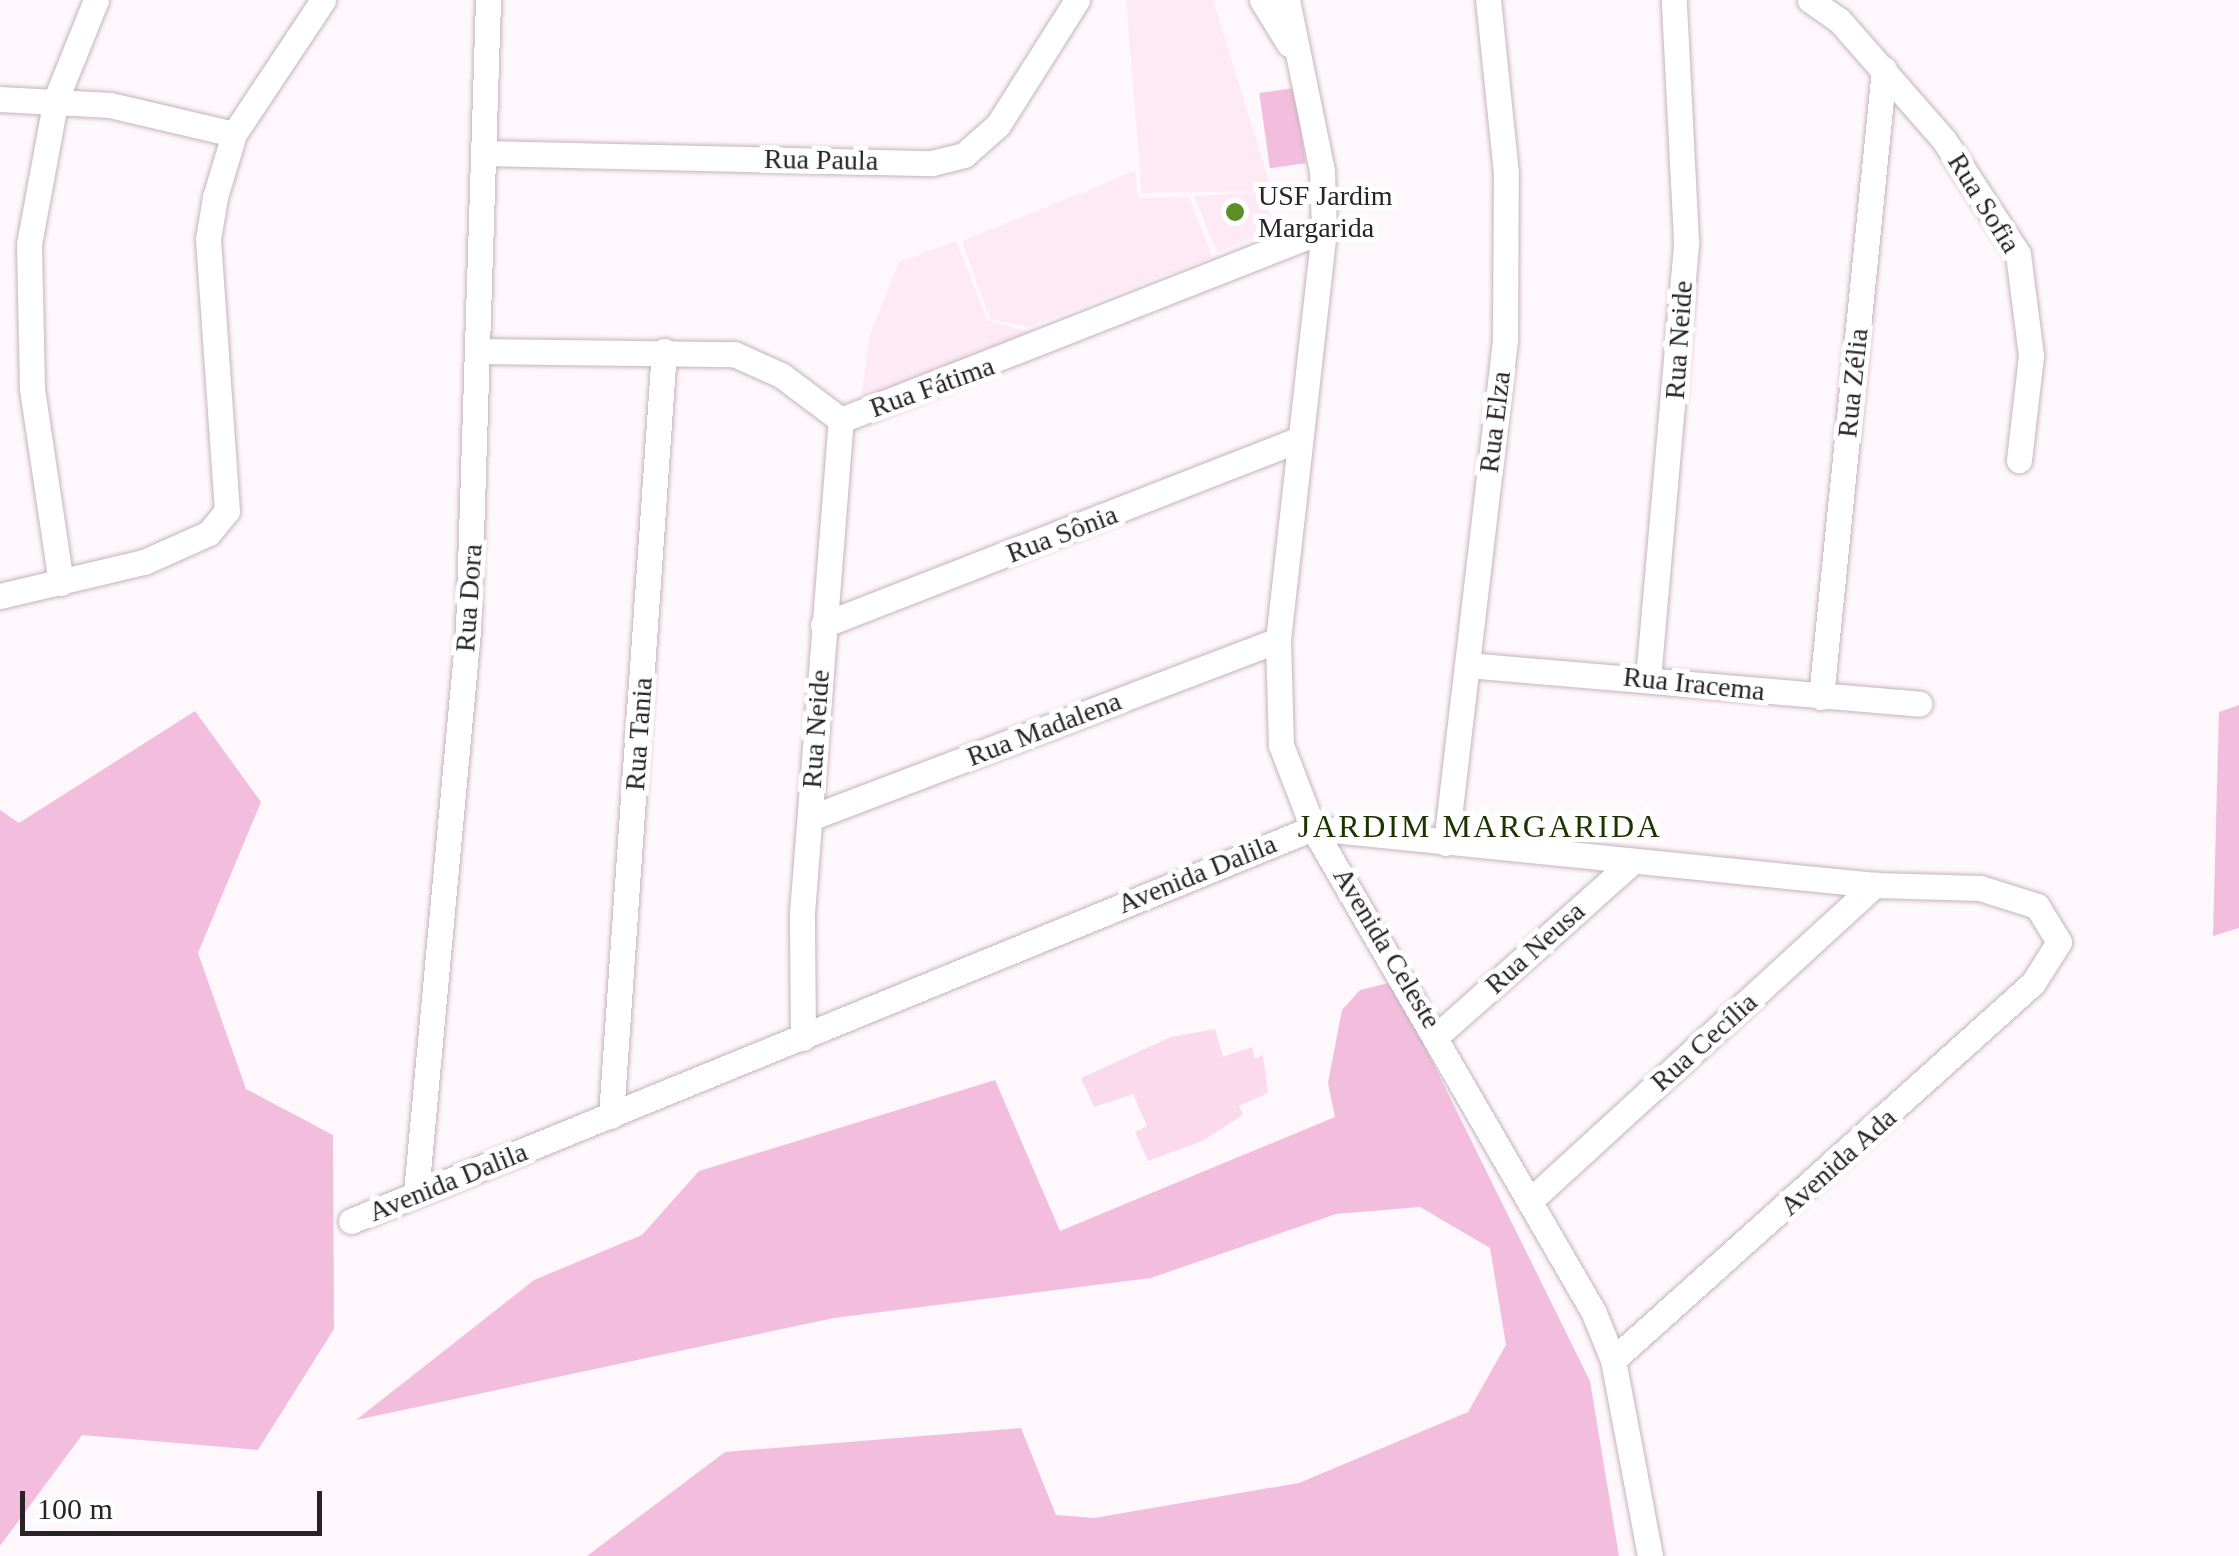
<!DOCTYPE html>
<html>
<head>
<meta charset="utf-8">
<style>
  body { margin:0 }
  #map { position:relative; width:2239px; height:1556px; overflow:hidden; background:#fef7fb; font-family:Georgia,serif }
  div>[style] { position:absolute }
  .built>* { inset:0; background:#fdeaf5 }
  .green>* { inset:0; background:#f3bede; transform-origin:0 0 }
  .building>* { inset:0; background:#fcdaee }
  .roads { filter:drop-shadow(0 0 2px #c3b4bc) drop-shadow(0 0 2px #c3b4bc) }
  .minor>* { height:25px; margin:-12.5px; padding:0 12.5px; transform-origin:12.5px; border-radius:12.5px; background:#fff }
  .dots>* { width:28px; height:28px; translate:-50% -50%; box-sizing:border-box; border:5px solid #fff; border-radius:50% }
  span { translate:-50% -50%; white-space:nowrap; text-align:center; line-height:1.15; -webkit-text-stroke:10px #fff; paint-order:stroke }
  .street-label { font-size:28px; color:#292326 }
  .poi-label { font-size:28px; color:#292326 }
  .left { translate:0 -50%; text-align:left }
  .quarter-label { font-size:32px; color:#1d3401; letter-spacing:2.5px }
  .scale { position:absolute; left:20px; top:1491px; width:302px; height:45px; box-sizing:border-box; border:5px solid #292326; border-top:0; padding-left:12px; font-size:30px; line-height:35px; white-space:nowrap; color:#292326; -webkit-text-stroke:8px #fff; paint-order:stroke }
</style>
</head>
<body>
<div id="map">
  <div class="built">
    <i style="clip-path:polygon(1126px 0,1213px 0,1272px 191px,1142px 193px)"></i>
    <i style="clip-path:polygon(1135px 171px,1138px 198px,1189px 197px,1212px 257px,1029px 327px,990px 319px,962px 241px)"></i>
    <i style="clip-path:polygon(1265px 192px,1274px 228px,1217px 253px,1194px 196px)"></i>
    <i style="clip-path:polygon(956px 241px,987px 320px,1028px 332px,861px 399px,869px 338px,899px 262px)"></i>
  </div>
  <div class="green">
    <i style="left:1295px;top:88px;width:76px;height:36px;rotate:82deg"></i>
    <i style="clip-path:polygon(2239px 705px,2239px 928px,2213px 936px,2219px 712px)"></i>
    <i style="clip-path:polygon(195px 711px,261px 802px,198px 953px,246px 1089px,333px 1135px,334px 1329px,258px 1450px,82px 1435px,0 1546px,0 810px,19px 823px)"></i>
    <i style="clip-path:polygon(1393px 982px,1590px 1381px,1619px 1556px,587px 1556px,725px 1452px,1021px 1428px,1056px 1515px,1094px 1518px,1299px 1483px,1468px 1412px,1506px 1345px,1490px 1248px,1420px 1207px,1336px 1214px,1151px 1278px,834px 1318px,356px 1420px,534px 1280px,642px 1235px,699px 1171px,995px 1080px,1060px 1231px,1335px 1117px,1328px 1083px,1342px 1010px,1360px 990px)"></i>
  </div>
  <div class="building">
    <i style="clip-path:polygon(1215px 1029px,1223px 1057px,1252px 1047px,1255px 1059px,1263px 1055px,1268px 1093px,1239px 1106px,1243px 1115px,1202px 1141px,1148px 1161px,1135px 1132px,1147px 1126px,1133px 1094px,1094px 1107px,1081px 1078px,1171px 1037px)"></i>
  </div>
  <div class="roads">
    <div class="minor">
      <i style="left:1262px;top:0;width:52px;rotate:58.5deg"></i>
      <i style="left:1287px;top:0;width:175px;rotate:78.4deg"></i>
      <i style="left:1322px;top:171px;width:59px;rotate:88.1deg"></i>
      <i style="left:1324px;top:230px;width:413px;rotate:96.4deg"></i>
      <i style="left:1278px;top:640px;width:105px;rotate:88.4deg"></i>
      <i style="left:1281px;top:745px;width:89px;rotate:68.9deg"></i>
      <i style="left:1313px;top:828px;width:558px;rotate:59.9deg"></i>
      <i style="left:1593px;top:1311px;width:53px;rotate:67.8deg"></i>
      <i style="left:1613px;top:1360px;width:199px;rotate:79.3deg"></i>
      <i style="left:1810px;top:0;width:35px;rotate:35deg"></i>
      <i style="left:1839px;top:20px;width:159px;rotate:48.8deg"></i>
      <i style="left:1944px;top:140px;width:136px;rotate:57deg"></i>
      <i style="left:2018px;top:254px;width:103px;rotate:82.7deg"></i>
      <i style="left:2031px;top:356px;width:105px;rotate:96.6deg"></i>
      <i style="left:0;top:99px;width:110px;rotate:3.1deg"></i>
      <i style="left:110px;top:105px;width:127px;rotate:13.2deg"></i>
      <i style="left:483px;top:153px;width:449px;rotate:1.3deg"></i>
      <i style="left:932px;top:163px;width:33px;rotate:-14deg"></i>
      <i style="left:964px;top:155px;width:45px;rotate:-41.4deg"></i>
      <i style="left:998px;top:125px;width:148px;rotate:-57.7deg"></i>
      <i style="left:477px;top:351px;width:257px;rotate:0.7deg"></i>
      <i style="left:734px;top:354px;width:51px;rotate:24.1deg"></i>
      <i style="left:781px;top:375px;width:75px;rotate:36.9deg"></i>
      <i style="left:841px;top:420px;width:519px;rotate:-21.47deg"></i>
      <i style="left:61px;top:583px;width:197px;rotate:-98.5deg"></i>
      <i style="left:32px;top:388px;width:144px;rotate:-91.2deg"></i>
      <i style="left:29px;top:244px;width:147px;rotate:-79.5deg"></i>
      <i style="left:56px;top:99px;width:107px;rotate:-68deg"></i>
      <i style="left:0;top:596px;width:148px;rotate:-13.3deg"></i>
      <i style="left:144px;top:562px;width:71px;rotate:-24deg"></i>
      <i style="left:209px;top:533px;width:28px;rotate:-51deg"></i>
      <i style="left:227px;top:511px;width:273px;rotate:-94deg"></i>
      <i style="left:208px;top:239px;width:43px;rotate:-80.5deg"></i>
      <i style="left:215px;top:197px;width:66px;rotate:-73.2deg"></i>
      <i style="left:234px;top:134px;width:161px;rotate:-56.4deg"></i>
      <i style="left:823px;top:625px;width:512px;rotate:-21.3deg"></i>
      <i style="left:1468px;top:665px;width:453px;rotate:4.9deg"></i>
      <i style="left:1648px;top:679px;width:440px;rotate:-85deg"></i>
      <i style="left:1686px;top:241px;width:241px;rotate:-92.9deg"></i>
      <i style="left:1821px;top:697px;width:631px;rotate:-84.27deg"></i>
      <i style="left:810px;top:818px;width:501px;rotate:-20.82deg"></i>
      <i style="left:1446px;top:843px;width:506px;rotate:-83.31deg"></i>
      <i style="left:1505px;top:340px;width:167px;rotate:-89.7deg"></i>
      <i style="left:1506px;top:173px;width:174px;rotate:-95.9deg"></i>
      <i style="left:1439px;top:1034px;width:259px;rotate:-41.7deg"></i>
      <i style="left:803px;top:1038px;width:125px;rotate:-90.5deg"></i>
      <i style="left:802px;top:913px;width:495px;rotate:-85.5deg"></i>
      <i style="left:611px;top:1116px;width:767px;rotate:-86.04deg"></i>
      <i style="left:416px;top:1193px;width:565px;rotate:-84.72deg"></i>
      <i style="left:468px;top:630px;width:630px;rotate:-88.18deg"></i>
      <i style="left:1533px;top:1198px;width:464px;rotate:-42.5deg"></i>
      <i style="left:351px;top:1221px;width:1039px;rotate:-22.22deg"></i>
      <i style="left:1313px;top:828px;width:565px;rotate:5.79deg"></i>
      <i style="left:1875px;top:885px;width:105px;rotate:1.6deg"></i>
      <i style="left:1980px;top:888px;width:60px;rotate:17.5deg"></i>
      <i style="left:2037px;top:906px;width:42px;rotate:58.6deg"></i>
      <i style="left:2059px;top:942px;width:49px;rotate:122.4deg"></i>
      <i style="left:2033px;top:983px;width:564px;rotate:138.09deg"></i>
    </div>
  </div>
  <div class="dots">
    <i style="left:1235px;top:212px;background:#5c8e26"></i>
  </div>
  <div class="street-label">
    <span style="left:821px;top:160px;rotate:1deg">Rua Paula</span>
    <span style="left:1984px;top:203px;rotate:58deg">Rua Sofia</span>
    <span style="left:1679px;top:340px;rotate:-86deg">Rua Neide</span>
    <span style="left:1853px;top:383px;rotate:-84deg">Rua Zélia</span>
    <span style="left:932px;top:387px;rotate:-20deg">Rua Fátima</span>
    <span style="left:1495px;top:422px;rotate:-83deg">Rua Elza</span>
    <span style="left:1062px;top:534px;rotate:-21deg">Rua Sônia</span>
    <span style="left:469px;top:598px;rotate:-86deg">Rua Dora</span>
    <span style="left:1694px;top:684px;rotate:6deg">Rua Iracema</span>
    <span style="left:816px;top:729px;rotate:-86deg">Rua Neide</span>
    <span style="left:1044px;top:729px;rotate:-21deg">Rua Madalena</span>
    <span style="left:639px;top:734px;rotate:-86deg">Rua Tania</span>
    <span style="left:1197px;top:874px;rotate:-22deg">Avenida Dalila</span>
    <span style="left:1387px;top:948px;rotate:59deg">Avenida Celeste</span>
    <span style="left:1535px;top:948px;rotate:-42deg">Rua Neusa</span>
    <span style="left:1704px;top:1042px;rotate:-42deg">Rua Cecília</span>
    <span style="left:1838px;top:1162px;rotate:-42deg">Avenida Ada</span>
    <span style="left:448px;top:1182px;rotate:-22deg">Avenida Dalila</span>
  </div>
  <div class="poi-label">
    <span class="left" style="left:1258px;top:212px">USF Jardim<br>Margarida</span>
  </div>
  <div class="quarter-label">
    <span style="left:1480px;top:826px">JARDIM MARGARIDA</span>
  </div>
  <div class="scale">100 m</div>
</div>
</body>
</html>
